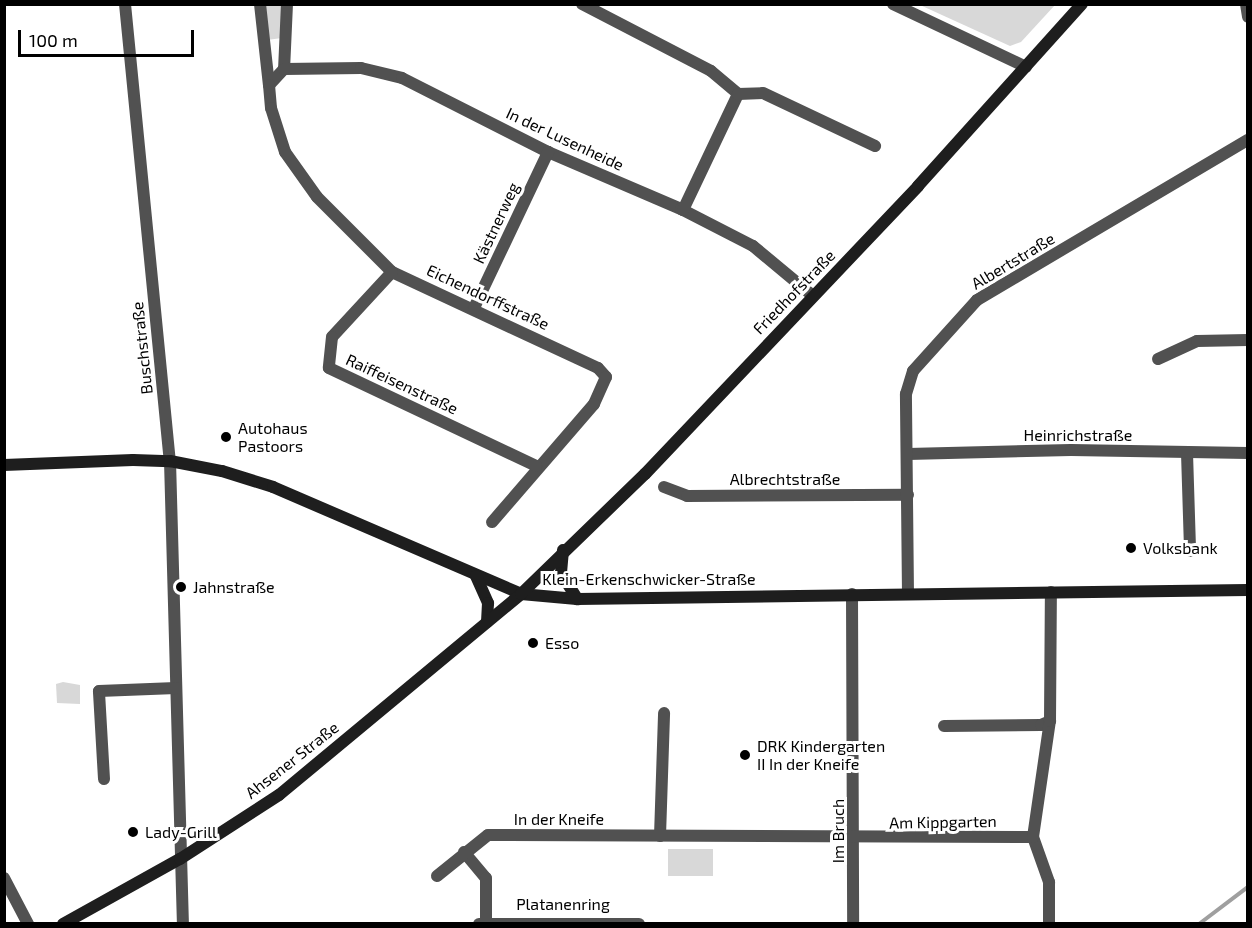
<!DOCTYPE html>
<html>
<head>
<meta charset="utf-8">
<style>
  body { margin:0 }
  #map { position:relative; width:1252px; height:928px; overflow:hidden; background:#fff; font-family:"Exo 2",sans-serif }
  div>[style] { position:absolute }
  .green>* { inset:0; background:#d8d8d8; transform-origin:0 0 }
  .stream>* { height:4px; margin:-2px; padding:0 2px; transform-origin:2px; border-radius:2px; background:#9f9f9f }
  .street>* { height:12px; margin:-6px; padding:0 6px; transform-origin:6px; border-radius:6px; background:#515151 }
  .secondary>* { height:12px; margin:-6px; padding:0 6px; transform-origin:6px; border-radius:6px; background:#1e1e1e }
  .dots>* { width:16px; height:16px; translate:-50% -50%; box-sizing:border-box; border:3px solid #fff; border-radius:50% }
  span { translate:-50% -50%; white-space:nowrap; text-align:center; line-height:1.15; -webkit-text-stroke:6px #fff; paint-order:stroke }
  .street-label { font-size:16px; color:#000 }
  .poi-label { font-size:16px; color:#000 }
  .left { translate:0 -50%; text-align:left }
  .frame { position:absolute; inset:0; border:6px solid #000; pointer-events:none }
  .scale { position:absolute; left:18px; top:30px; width:176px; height:27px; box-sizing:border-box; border:3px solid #000; border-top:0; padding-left:8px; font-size:18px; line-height:21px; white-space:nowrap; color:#000; -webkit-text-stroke:4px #fff; paint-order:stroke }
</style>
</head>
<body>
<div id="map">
  <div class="green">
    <i style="clip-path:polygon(265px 5px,282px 5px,282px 38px,267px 40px)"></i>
    <i style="clip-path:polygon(920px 5px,1055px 4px,1055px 5px,1021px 42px,1010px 46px)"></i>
    <i style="clip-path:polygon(63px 682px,80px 685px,80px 704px,57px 703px,56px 684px)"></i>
    <i style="left:668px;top:849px;width:45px;height:27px"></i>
  </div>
  <div class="stream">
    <i style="left:1199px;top:924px;width:61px;rotate:-37.1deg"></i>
  </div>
  <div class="street">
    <i style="left:125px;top:4px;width:459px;rotate:84.4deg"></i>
    <i style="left:170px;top:461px;width:463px;rotate:88.4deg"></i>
    <i style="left:260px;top:4px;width:81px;rotate:83.7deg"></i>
    <i style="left:287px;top:4px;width:65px;rotate:92.6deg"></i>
    <i style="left:284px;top:69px;width:22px;rotate:133deg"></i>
    <i style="left:269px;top:85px;width:23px;rotate:85deg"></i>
    <i style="left:271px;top:108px;width:46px;rotate:72.3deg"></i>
    <i style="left:285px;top:152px;width:55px;rotate:54.6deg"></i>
    <i style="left:317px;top:197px;width:106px;rotate:45deg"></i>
    <i style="left:392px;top:272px;width:227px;rotate:25deg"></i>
    <i style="left:598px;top:368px;width:12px;rotate:48deg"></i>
    <i style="left:606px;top:377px;width:30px;rotate:114deg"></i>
    <i style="left:594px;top:404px;width:156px;rotate:130.8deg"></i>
    <i style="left:582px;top:4px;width:145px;rotate:27.4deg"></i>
    <i style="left:711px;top:71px;width:35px;rotate:40deg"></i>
    <i style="left:893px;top:4px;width:147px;rotate:25.3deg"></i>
    <i style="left:1246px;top:4px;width:13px;rotate:81deg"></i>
    <i style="left:284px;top:69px;width:77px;rotate:-0.7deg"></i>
    <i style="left:361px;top:68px;width:42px;rotate:13.7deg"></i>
    <i style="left:402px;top:78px;width:164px;rotate:26.9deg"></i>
    <i style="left:548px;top:152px;width:145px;rotate:23.2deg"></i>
    <i style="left:681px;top:209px;width:81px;rotate:27.2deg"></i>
    <i style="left:753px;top:246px;width:78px;rotate:39.8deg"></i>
    <i style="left:683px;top:210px;width:128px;rotate:-64.6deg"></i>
    <i style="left:738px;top:94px;width:25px;rotate:-2deg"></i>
    <i style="left:763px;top:93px;width:124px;rotate:25.3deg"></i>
    <i style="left:392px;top:272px;width:88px;rotate:132.7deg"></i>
    <i style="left:332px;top:337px;width:31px;rotate:96deg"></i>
    <i style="left:329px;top:368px;width:229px;rotate:25.3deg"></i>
    <i style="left:474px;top:308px;width:173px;rotate:-64.6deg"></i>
    <i style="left:1158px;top:359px;width:43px;rotate:-24.8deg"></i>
    <i style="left:1197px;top:341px;width:51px;rotate:-1.1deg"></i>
    <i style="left:1187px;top:453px;width:98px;rotate:88.2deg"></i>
    <i style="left:908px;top:454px;width:163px;rotate:-1.4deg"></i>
    <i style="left:1071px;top:450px;width:177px;rotate:1deg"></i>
    <i style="left:664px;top:487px;width:25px;rotate:21deg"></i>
    <i style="left:687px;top:496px;width:221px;rotate:-0.3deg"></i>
    <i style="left:852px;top:594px;width:330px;rotate:89.8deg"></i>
    <i style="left:908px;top:594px;width:200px;rotate:-90.6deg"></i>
    <i style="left:906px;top:394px;width:24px;rotate:-73deg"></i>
    <i style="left:913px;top:371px;width:96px;rotate:-48deg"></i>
    <i style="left:977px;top:300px;width:315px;rotate:-30.6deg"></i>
    <i style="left:944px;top:726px;width:97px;rotate:-0.6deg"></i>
    <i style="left:1041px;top:725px;width:10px;rotate:-24deg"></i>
    <i style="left:104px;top:779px;width:88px;rotate:-93.3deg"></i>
    <i style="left:99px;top:691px;width:77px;rotate:-2.2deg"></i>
    <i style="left:660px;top:836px;width:123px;rotate:-88.1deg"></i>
    <i style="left:1033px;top:837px;width:48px;rotate:70.4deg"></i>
    <i style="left:1049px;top:882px;width:42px;rotate:90deg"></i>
    <i style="left:464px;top:852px;width:34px;rotate:50deg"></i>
    <i style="left:486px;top:878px;width:43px;rotate:90deg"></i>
    <i style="left:437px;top:876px;width:65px;rotate:-38.8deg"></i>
    <i style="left:488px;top:835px;width:545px;rotate:0.21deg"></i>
    <i style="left:1033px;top:837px;width:117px;rotate:-81.7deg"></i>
    <i style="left:1050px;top:721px;width:129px;rotate:-89.6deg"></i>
    <i style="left:4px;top:878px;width:52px;rotate:62.4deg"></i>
    <i style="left:479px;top:924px;width:160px"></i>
  </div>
  <div class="secondary">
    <i style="left:4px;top:465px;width:129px;rotate:-2.2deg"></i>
    <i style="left:133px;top:460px;width:37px;rotate:2deg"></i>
    <i style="left:170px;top:461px;width:53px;rotate:10.9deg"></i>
    <i style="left:222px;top:471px;width:53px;rotate:17.4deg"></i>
    <i style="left:273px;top:487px;width:270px;rotate:23.3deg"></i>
    <i style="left:521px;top:594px;width:56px;rotate:5.1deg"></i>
    <i style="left:577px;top:599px;width:671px;rotate:-0.77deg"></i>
    <i style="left:563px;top:550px;width:23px;rotate:95deg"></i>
    <i style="left:561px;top:573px;width:31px;rotate:58deg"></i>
    <i style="left:476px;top:576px;width:30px;rotate:66deg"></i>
    <i style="left:488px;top:603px;width:19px;rotate:93deg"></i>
    <i style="left:63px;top:924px;width:134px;rotate:-29.1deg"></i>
    <i style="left:180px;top:859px;width:118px;rotate:-32.9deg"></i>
    <i style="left:279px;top:795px;width:315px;rotate:-39.7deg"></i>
    <i style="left:521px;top:594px;width:173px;rotate:-44.1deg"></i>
    <i style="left:645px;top:474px;width:397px;rotate:-46.5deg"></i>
    <i style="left:918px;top:186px;width:245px;rotate:-48deg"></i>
  </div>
  <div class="dots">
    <i style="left:226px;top:437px;background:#000"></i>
    <i style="left:1131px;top:548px;background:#000"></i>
    <i style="left:181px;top:587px;background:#000"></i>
    <i style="left:533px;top:643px;background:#000"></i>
    <i style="left:745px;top:755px;background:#000"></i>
    <i style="left:133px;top:832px;background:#000"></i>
  </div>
  <div class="street-label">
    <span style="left:565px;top:139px;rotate:25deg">In der Lusenheide</span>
    <span style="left:496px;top:223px;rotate:-65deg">Kästnerweg</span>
    <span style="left:1013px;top:261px;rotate:-31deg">Albertstraße</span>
    <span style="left:794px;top:292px;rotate:-46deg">Friedhofstraße</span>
    <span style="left:488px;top:297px;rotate:25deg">Eichendorffstraße</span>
    <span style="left:142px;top:348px;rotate:-96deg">Buschstraße</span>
    <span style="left:402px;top:384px;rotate:25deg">Raiffeisenstraße</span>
    <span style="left:1078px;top:435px">Heinrichstraße</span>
    <span style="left:785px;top:479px">Albrechtstraße</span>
    <span style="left:649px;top:579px">Klein-Erkenschwicker-Straße</span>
    <span style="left:292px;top:760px;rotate:-38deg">Ahsener Straße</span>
    <span style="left:559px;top:819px">In der Kneife</span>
    <span style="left:943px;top:822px;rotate:-1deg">Am Kippgarten</span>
    <span style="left:838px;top:831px;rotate:-90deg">Im Bruch</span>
    <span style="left:563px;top:904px">Platanenring</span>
  </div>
  <div class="poi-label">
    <span class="left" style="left:238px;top:437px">Autohaus<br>Pastoors</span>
    <span class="left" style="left:1143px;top:548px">Volksbank</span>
    <span class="left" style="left:193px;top:587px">Jahnstraße</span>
    <span class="left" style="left:545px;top:643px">Esso</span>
    <span class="left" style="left:757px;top:755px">DRK Kindergarten<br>II In der Kneife</span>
    <span class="left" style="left:145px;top:832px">Lady-Grill</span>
  </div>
  <div class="frame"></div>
  <div class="scale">100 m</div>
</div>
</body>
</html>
